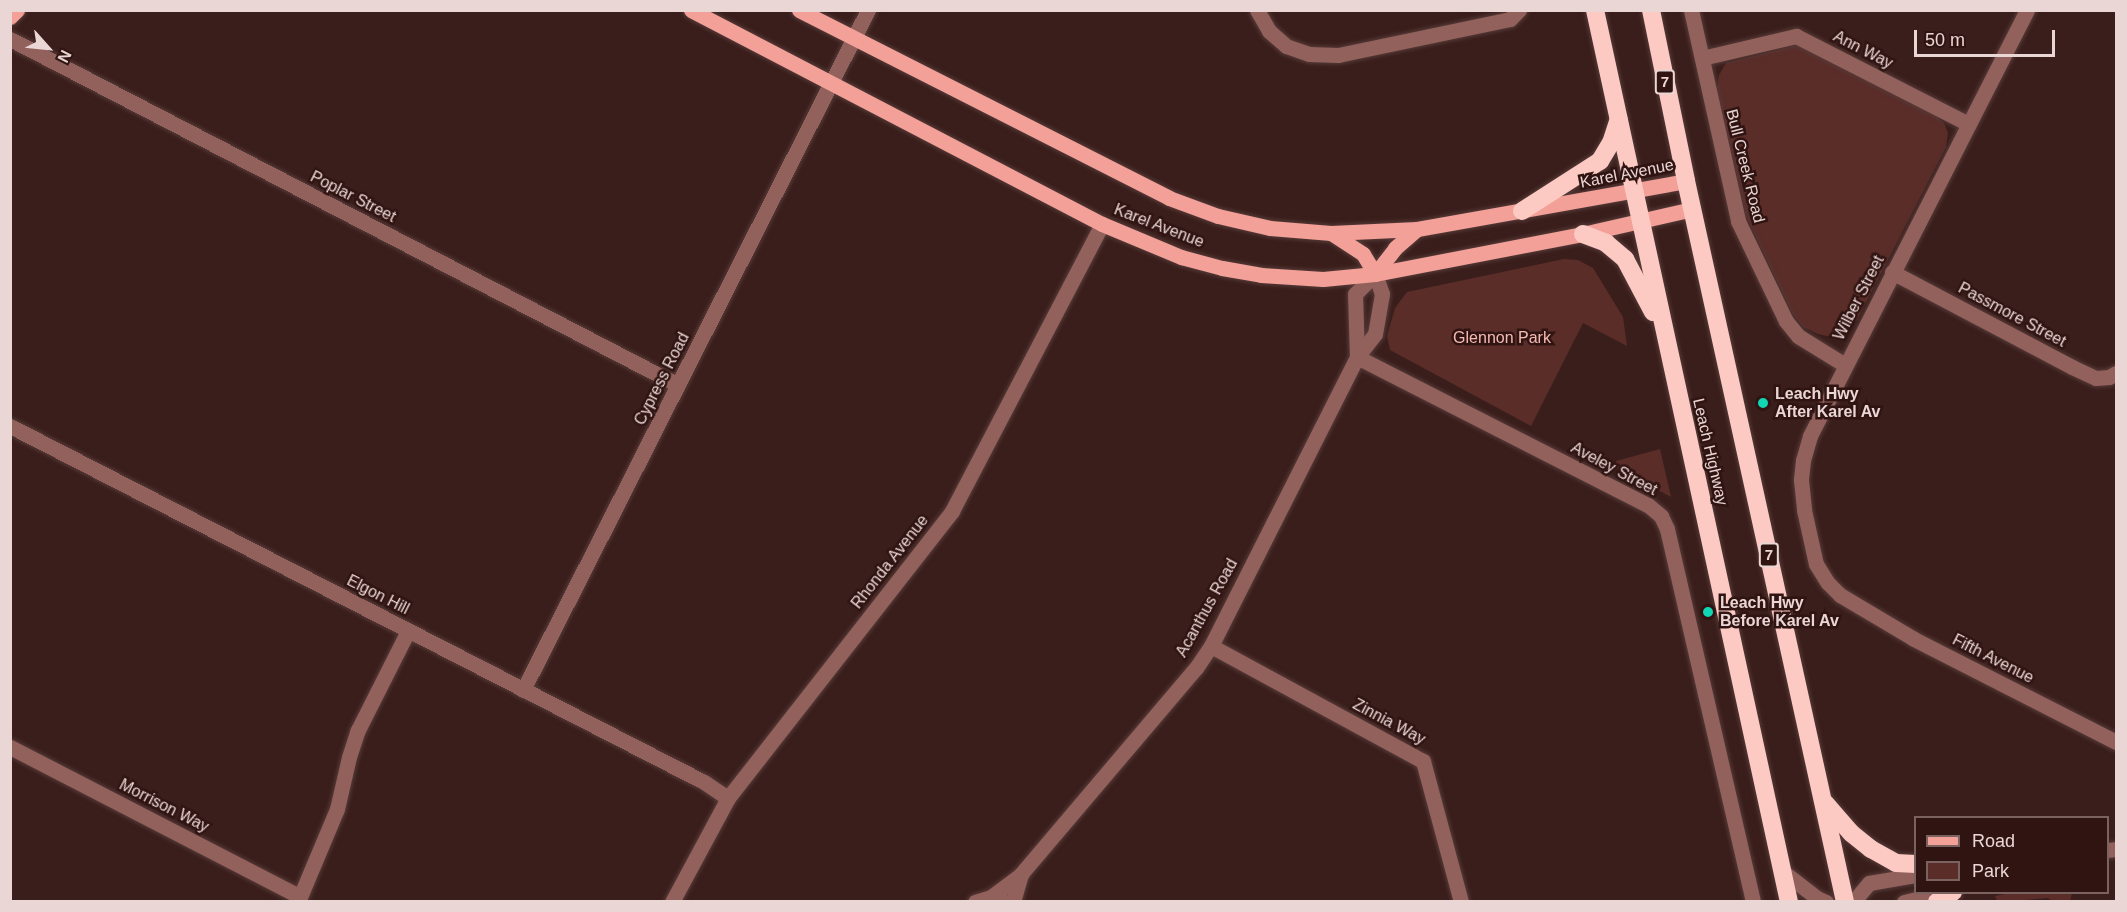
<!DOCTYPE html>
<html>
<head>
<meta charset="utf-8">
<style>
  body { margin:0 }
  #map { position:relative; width:2127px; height:912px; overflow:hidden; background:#3a1e1b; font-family:Arial,sans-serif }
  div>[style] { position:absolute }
  .green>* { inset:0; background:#5a2d29 }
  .roads { filter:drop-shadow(0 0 2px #563b39) drop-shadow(0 0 2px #563b39) }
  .minor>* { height:15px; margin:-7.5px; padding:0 7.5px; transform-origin:7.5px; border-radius:7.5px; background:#93615c }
  .major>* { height:15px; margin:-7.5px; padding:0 7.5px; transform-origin:7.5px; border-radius:7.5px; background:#f3a098 }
  .highway>* { height:18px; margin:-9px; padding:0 9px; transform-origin:9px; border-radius:9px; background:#fcc9c3 }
  .dots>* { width:16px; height:16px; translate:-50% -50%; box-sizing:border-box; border:3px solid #2f1412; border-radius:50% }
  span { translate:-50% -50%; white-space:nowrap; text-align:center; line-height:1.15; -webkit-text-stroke:5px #2f1412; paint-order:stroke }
  .shield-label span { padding:2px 4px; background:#2f1412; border:2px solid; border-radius:4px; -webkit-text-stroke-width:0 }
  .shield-label { font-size:15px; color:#ead6d4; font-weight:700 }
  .street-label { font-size:16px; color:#ead6d4 }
  .park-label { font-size:16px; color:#f6bab3 }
  .poi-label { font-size:16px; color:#ead6d4; font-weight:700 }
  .left { translate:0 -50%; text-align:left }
  .frame { position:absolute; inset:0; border:12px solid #ead6d4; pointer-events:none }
  .legend { position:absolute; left:1914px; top:816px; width:195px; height:78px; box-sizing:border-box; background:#2f1412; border:2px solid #7a6260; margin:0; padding:8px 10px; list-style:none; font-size:18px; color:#ead6d4 }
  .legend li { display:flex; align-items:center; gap:12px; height:30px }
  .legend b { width:30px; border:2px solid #7a6260 }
  .north { position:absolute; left:18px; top:18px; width:60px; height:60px; -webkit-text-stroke:4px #2f1412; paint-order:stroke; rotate:117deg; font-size:16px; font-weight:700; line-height:24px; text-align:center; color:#ead6d4 }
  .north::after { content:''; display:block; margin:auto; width:21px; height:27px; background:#ead6d4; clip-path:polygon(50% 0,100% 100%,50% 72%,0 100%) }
  .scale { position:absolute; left:1914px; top:30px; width:141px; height:27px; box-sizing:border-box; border:3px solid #ead6d4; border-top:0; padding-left:8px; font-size:18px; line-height:21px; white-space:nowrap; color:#ead6d4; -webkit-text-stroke:4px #2f1412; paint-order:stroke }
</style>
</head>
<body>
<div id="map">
  <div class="green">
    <i style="clip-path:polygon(1797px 45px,1936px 116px,1944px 123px,1948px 133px,1946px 147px,1857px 320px,1846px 333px,1831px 337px,1818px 334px,1803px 327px,1792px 313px,1746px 216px,1717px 89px,1719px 75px,1726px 63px)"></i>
    <i style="clip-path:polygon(1564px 259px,1578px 260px,1593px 268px,1623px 317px,1627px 346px,1583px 323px,1531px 426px,1390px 350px,1387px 336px,1395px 308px,1407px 292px)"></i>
    <i style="clip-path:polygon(1660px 449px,1671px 497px,1615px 467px,1616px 461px)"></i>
    <i style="clip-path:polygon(2010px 893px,2010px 892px,2072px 893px,2070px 902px,2052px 901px,2048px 898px,2012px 901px,1997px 900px,1995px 896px)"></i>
  </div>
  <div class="roads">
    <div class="minor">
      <i style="left:1257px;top:10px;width:24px;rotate:60deg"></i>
      <i style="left:1269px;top:31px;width:23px;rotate:41deg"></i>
      <i style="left:1286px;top:46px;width:24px;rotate:19deg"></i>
      <i style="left:1309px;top:54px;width:29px;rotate:2deg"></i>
      <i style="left:1338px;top:55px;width:176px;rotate:-11.8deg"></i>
      <i style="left:1510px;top:19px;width:13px;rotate:-45deg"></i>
      <i style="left:1691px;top:10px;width:216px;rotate:77.4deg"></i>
      <i style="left:1738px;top:221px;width:111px;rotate:64.4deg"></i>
      <i style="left:1786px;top:321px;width:19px;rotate:51deg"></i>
      <i style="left:1798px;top:336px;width:55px;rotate:31.7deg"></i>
      <i style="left:2027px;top:10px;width:478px;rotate:117deg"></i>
      <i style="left:1810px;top:436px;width:25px;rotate:106deg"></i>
      <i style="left:1803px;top:460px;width:20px;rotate:96deg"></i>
      <i style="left:1801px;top:480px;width:30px;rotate:84deg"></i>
      <i style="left:1804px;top:510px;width:55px;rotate:77.5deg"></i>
      <i style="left:1816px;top:564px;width:22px;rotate:58deg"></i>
      <i style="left:1828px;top:583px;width:17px;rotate:45deg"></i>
      <i style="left:1840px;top:595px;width:86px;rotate:30.7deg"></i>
      <i style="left:1914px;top:639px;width:227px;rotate:27deg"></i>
      <i style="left:10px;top:39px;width:752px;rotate:27.38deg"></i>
      <i style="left:1702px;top:58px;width:97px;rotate:-13.2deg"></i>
      <i style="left:1796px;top:36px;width:194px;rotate:27deg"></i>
      <i style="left:1892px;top:272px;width:204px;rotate:27.8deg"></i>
      <i style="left:2072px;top:367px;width:26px;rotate:25deg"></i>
      <i style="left:2096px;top:378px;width:13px;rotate:-4deg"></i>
      <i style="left:2109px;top:377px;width:8px;rotate:-30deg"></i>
      <i style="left:1357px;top:357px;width:326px;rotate:27deg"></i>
      <i style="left:1648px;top:505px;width:17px;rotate:40deg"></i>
      <i style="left:1661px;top:516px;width:14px;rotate:65deg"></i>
      <i style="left:1667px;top:529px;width:383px;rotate:77deg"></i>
      <i style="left:10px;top:426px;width:780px;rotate:27.16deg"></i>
      <i style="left:704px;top:782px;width:29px;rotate:34deg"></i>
      <i style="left:1211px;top:646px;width:241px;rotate:28.5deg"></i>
      <i style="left:1423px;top:761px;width:146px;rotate:74.9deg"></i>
      <i style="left:523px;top:690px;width:763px;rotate:-63.1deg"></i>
      <i style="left:10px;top:747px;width:326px;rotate:27.3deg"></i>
      <i style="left:300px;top:897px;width:95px;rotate:-67.2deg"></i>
      <i style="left:337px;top:809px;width:53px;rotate:-77deg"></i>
      <i style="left:349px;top:757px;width:28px;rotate:-72deg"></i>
      <i style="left:358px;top:730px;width:111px;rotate:-63.2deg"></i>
      <i style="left:2108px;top:850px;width:8px;rotate:-7deg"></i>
      <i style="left:1782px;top:871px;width:44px;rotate:37.6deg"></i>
      <i style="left:1817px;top:898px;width:10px;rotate:24deg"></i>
      <i style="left:991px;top:897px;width:38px;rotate:-37deg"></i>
      <i style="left:1021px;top:874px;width:270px;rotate:-49.7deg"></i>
      <i style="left:1196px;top:668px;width:27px;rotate:-56deg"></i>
      <i style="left:1211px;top:646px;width:324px;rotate:-63.2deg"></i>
      <i style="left:1357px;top:357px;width:29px;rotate:-52deg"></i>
      <i style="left:1375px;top:334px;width:41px;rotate:-80.1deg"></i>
      <i style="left:1382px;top:294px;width:21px;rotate:-109deg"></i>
      <i style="left:1375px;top:274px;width:28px;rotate:135deg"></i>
      <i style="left:1355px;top:294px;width:63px;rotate:88.2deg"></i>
      <i style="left:672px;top:902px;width:118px;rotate:-61.7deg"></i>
      <i style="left:728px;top:798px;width:364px;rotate:-52deg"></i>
      <i style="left:952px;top:511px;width:324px;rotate:-62.4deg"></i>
      <i style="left:975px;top:902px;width:17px;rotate:-17deg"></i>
      <i style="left:991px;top:897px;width:15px;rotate:20deg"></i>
      <i style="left:1013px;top:902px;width:29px;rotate:-74deg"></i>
      <i style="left:1853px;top:902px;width:25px;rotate:-50deg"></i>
      <i style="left:1869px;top:883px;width:48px;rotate:-9.7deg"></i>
      <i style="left:1904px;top:902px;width:43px;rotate:-13.4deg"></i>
    </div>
    <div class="major">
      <i style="left:691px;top:10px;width:463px;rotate:27.5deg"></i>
      <i style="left:1102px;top:224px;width:86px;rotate:22.7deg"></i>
      <i style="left:1181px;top:257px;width:42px;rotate:15deg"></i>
      <i style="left:1222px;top:268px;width:40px;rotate:10deg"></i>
      <i style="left:1261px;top:275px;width:62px;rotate:3.7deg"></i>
      <i style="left:1323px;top:279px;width:52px;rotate:-5.5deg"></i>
      <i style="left:1375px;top:274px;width:212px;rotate:-10.9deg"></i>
      <i style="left:1583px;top:234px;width:112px;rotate:-12.9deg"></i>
      <i style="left:799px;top:10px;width:415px;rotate:26.9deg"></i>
      <i style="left:1169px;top:198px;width:52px;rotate:20.2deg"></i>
      <i style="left:1218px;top:216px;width:53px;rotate:13deg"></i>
      <i style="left:1270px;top:228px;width:61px;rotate:4.7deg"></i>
      <i style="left:1331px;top:233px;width:86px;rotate:-2.7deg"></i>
      <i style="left:1417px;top:229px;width:273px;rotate:-10.1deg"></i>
      <i style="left:10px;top:17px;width:10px;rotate:-45deg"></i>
      <i style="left:1331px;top:233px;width:38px;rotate:33deg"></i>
      <i style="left:1363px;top:254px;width:23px;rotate:59deg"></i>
      <i style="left:1375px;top:274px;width:33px;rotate:-52deg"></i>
      <i style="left:1395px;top:248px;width:29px;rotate:-41deg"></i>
    </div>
    <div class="highway">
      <i style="left:1595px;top:10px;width:913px;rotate:77.73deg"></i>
      <i style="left:1651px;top:10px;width:175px;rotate:78.4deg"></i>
      <i style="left:1686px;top:181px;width:738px;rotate:77.56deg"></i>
      <i style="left:1522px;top:211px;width:93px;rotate:-32.7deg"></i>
      <i style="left:1600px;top:161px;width:21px;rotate:-59deg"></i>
      <i style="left:1611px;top:143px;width:25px;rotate:-72deg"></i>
      <i style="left:1583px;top:234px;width:25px;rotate:21deg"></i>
      <i style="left:1606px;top:243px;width:25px;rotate:40deg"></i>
      <i style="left:1625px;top:259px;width:60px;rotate:62.2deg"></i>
      <i style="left:1825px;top:803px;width:40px;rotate:49deg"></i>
      <i style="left:1851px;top:833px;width:26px;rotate:39deg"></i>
      <i style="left:1871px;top:849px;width:29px;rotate:29deg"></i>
      <i style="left:1896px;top:863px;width:20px;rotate:3deg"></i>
      <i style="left:1937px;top:902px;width:19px;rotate:-32deg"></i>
    </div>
  </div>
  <div class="dots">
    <i style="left:1763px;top:403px;background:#12d5b4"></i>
    <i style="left:1708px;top:612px;background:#12d5b4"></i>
  </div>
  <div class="shield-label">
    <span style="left:1665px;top:82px">7</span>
    <span style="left:1769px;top:555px">7</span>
  </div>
  <div class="street-label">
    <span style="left:1863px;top:50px;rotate:27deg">Ann Way</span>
    <span style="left:1745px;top:166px;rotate:76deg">Bull Creek Road</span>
    <span style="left:1627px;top:174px;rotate:-11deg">Karel Avenue</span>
    <span style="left:353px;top:197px;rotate:27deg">Poplar Street</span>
    <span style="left:1159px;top:226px;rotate:21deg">Karel Avenue</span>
    <span style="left:1859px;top:298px;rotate:-63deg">Wilber Street</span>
    <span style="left:2012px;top:315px;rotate:28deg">Passmore Street</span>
    <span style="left:662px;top:379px;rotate:-63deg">Cypress Road</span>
    <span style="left:1710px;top:452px;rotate:77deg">Leach Highway</span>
    <span style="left:1614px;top:469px;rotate:28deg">Aveley Street</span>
    <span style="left:890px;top:562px;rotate:-52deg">Rhonda Avenue</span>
    <span style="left:378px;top:595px;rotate:27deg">Elgon Hill</span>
    <span style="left:1207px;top:608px;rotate:-61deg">Acanthus Road</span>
    <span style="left:1993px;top:659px;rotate:27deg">Fifth Avenue</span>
    <span style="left:1389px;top:722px;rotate:28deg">Zinnia Way</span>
    <span style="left:164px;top:806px;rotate:27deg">Morrison Way</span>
  </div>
  <div class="park-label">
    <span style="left:1502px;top:338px">Glennon Park</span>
  </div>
  <div class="poi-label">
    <span class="left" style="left:1775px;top:403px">Leach Hwy<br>After Karel Av</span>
    <span class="left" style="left:1720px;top:612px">Leach Hwy<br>Before Karel Av</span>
  </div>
  <div class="frame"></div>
  <ul class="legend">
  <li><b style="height:8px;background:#f3a098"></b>Road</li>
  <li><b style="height:16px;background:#5a2d29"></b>Park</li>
  </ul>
  <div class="north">N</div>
  <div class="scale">50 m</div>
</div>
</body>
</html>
